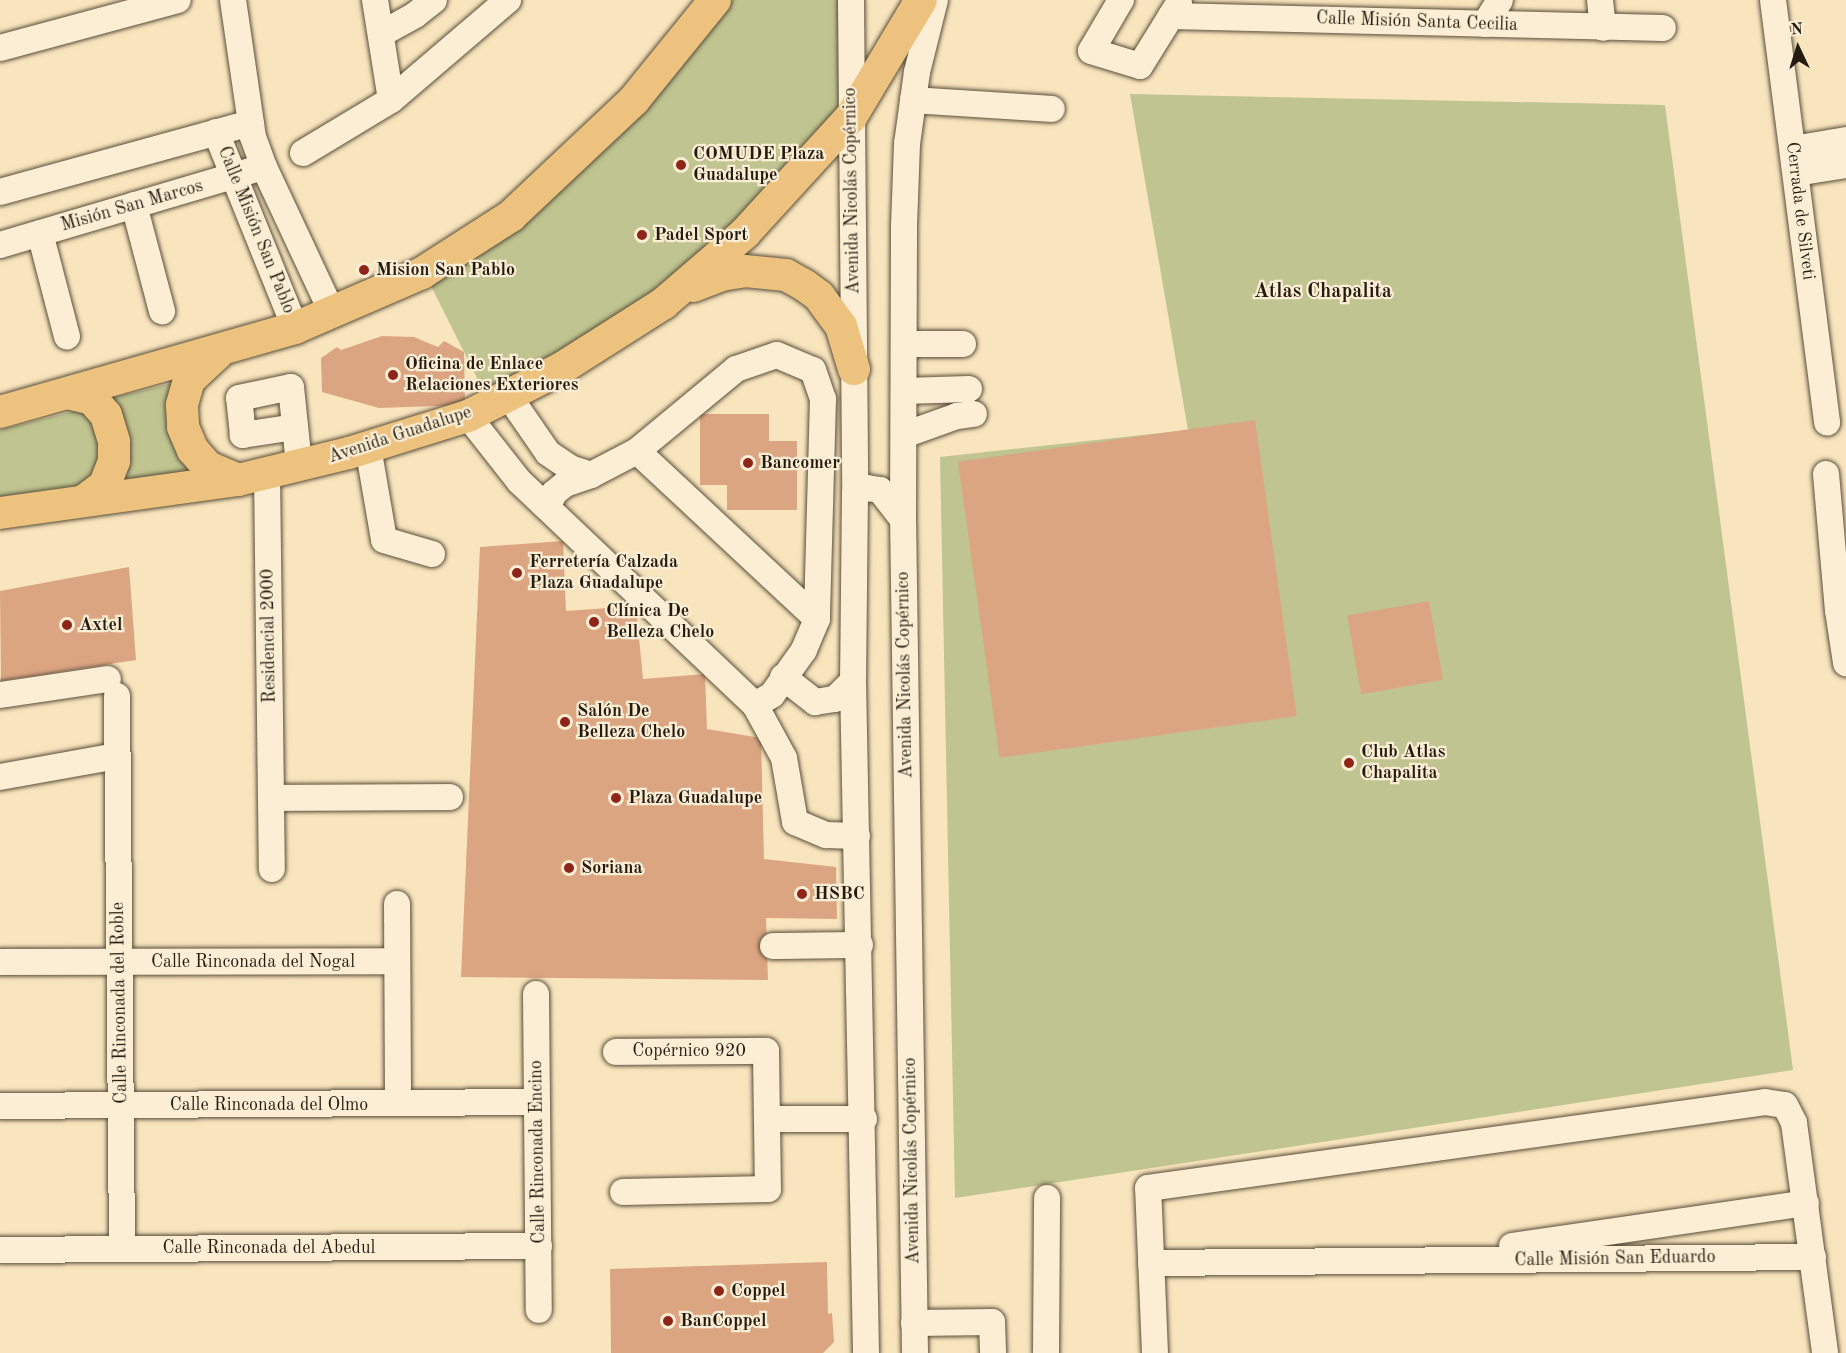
<!DOCTYPE html>
<html>
<head>
<meta charset="utf-8">
<style>
  body { margin:0 }
  #map { position:relative; width:1846px; height:1353px; overflow:hidden; background:#f9e5bd; font-family:"Old Standard TT",serif }
  div>[style] { position:absolute }
  .green>* { inset:0; background:#bfc490 }
  .building>* { inset:0; background:#dca582; transform-origin:0 0 }
  .roads { filter:drop-shadow(0 0 2px #594e3b) drop-shadow(0 0 2px #594e3b) }
  .minor>* { height:26px; margin:-13px; padding:0 13px; transform-origin:13px; border-radius:13px; background:#fbeed4 }
  .major>* { height:32px; margin:-16px; padding:0 16px; transform-origin:16px; border-radius:16px; background:#ecc27e }
  .dots>* { width:16px; height:16px; translate:-50% -50%; box-sizing:border-box; border:3px solid #fbeed4; border-radius:50% }
  span { translate:-50% -50%; white-space:nowrap; text-align:center; line-height:1.15; -webkit-text-stroke:4.5px #fbeed4; paint-order:stroke }
  .street-label { font-size:18px; color:#241b10 }
  .poi-label { font-size:18px; color:#241b10; font-weight:700 }
  .left { translate:0 -50%; text-align:left }
  .neighbourhood-label { font-size:20px; color:#241b10; font-weight:700 }
  .north { position:absolute; left:1768px; top:18px; width:60px; height:60px; -webkit-text-stroke:4px #fbeed4; paint-order:stroke; rotate:356deg; font-size:16px; font-weight:700; line-height:24px; text-align:center; color:#241b10 }
  .north::after { content:''; display:block; margin:auto; width:21px; height:27px; background:#241b10; clip-path:polygon(50% 0,100% 100%,50% 72%,0 100%) }
</style>
</head>
<body>
<div id="map">
  <div class="green">
    <i style="clip-path:polygon(715px 0,848px 0,847px 116px,664px 303px,487px 398px,422px 268px,506px 214px)"></i>
    <i style="clip-path:polygon(1130px 94px,1665px 105px,1793px 1070px,955px 1198px,940px 457px,1188px 430px)"></i>
    <i style="clip-path:polygon(173px 383px,166px 410px,171px 440px,195px 472px,116px 485px,108px 399px)"></i>
    <i style="clip-path:polygon(78px 410px,96px 422px,102px 435px,95px 479px,77px 492px,0 497px,0 430px)"></i>
  </div>
  <div class="building">
    <i style="clip-path:polygon(382px 336px,414px 337px,438px 347px,444px 341px,464px 352px,465px 405px,379px 408px,322px 392px,321px 358px,337px 347px,341px 350px)"></i>
    <i style="clip-path:polygon(700px 414px,769px 414px,769px 441px,797px 441px,797px 510px,727px 510px,727px 485px,700px 485px)"></i>
    <i style="left:1255px;top:420px;width:299px;height:300px;rotate:82deg"></i>
    <i style="clip-path:polygon(563px 541px,566px 611px,636px 606px,643px 679px,705px 674px,707px 729px,761px 738px,764px 859px,836px 867px,837px 919px,766px 918px,768px 980px,461px 977px,480px 547px)"></i>
    <i style="clip-path:polygon(129px 567px,136px 660px,1px 681px,0 591px)"></i>
    <i style="left:1429px;top:601px;width:80px;height:83px;rotate:80deg"></i>
    <i style="clip-path:polygon(827px 1262px,828px 1314px,832px 1313px,834px 1342px,823px 1353px,611px 1353px,610px 1269px)"></i>
  </div>
  <div class="roads">
    <div class="minor">
      <i style="left:233px;top:0;width:138px;rotate:81.7deg"></i>
      <i style="left:253px;top:137px;width:32px;rotate:70deg"></i>
      <i style="left:264px;top:167px;width:160px;rotate:64.9deg"></i>
      <i style="left:375px;top:0;width:101px;rotate:80.9deg"></i>
      <i style="left:851px;top:0;width:493px;rotate:89.5deg"></i>
      <i style="left:855px;top:493px;width:188px;rotate:90.6deg"></i>
      <i style="left:853px;top:681px;width:672px;rotate:88.89deg"></i>
      <i style="left:1121px;top:0;width:59px;rotate:120.5deg"></i>
      <i style="left:1091px;top:51px;width:51px;rotate:17deg"></i>
      <i style="left:1140px;top:66px;width:74px;rotate:-58.2deg"></i>
      <i style="left:1600px;top:0;width:28px;rotate:84deg"></i>
      <i style="left:1773px;top:0;width:426px;rotate:82.7deg"></i>
      <i style="left:1171px;top:16px;width:492px;rotate:1.4deg"></i>
      <i style="left:1485px;top:24px;width:28px;rotate:-58deg"></i>
      <i style="left:381px;top:34px;width:39px;rotate:-29deg"></i>
      <i style="left:415px;top:15px;width:24px;rotate:-38deg"></i>
      <i style="left:0;top:48px;width:184px;rotate:-15.1deg"></i>
      <i style="left:913px;top:100px;width:139px;rotate:3.7deg"></i>
      <i style="left:216px;top:132px;width:211px;rotate:68deg"></i>
      <i style="left:1793px;top:149px;width:54px;rotate:-9.6deg"></i>
      <i style="left:303px;top:153px;width:103px;rotate:-31.1deg"></i>
      <i style="left:391px;top:100px;width:154px;rotate:-40.5deg"></i>
      <i style="left:1796px;top:173px;width:51px;rotate:-9.1deg"></i>
      <i style="left:0;top:192px;width:260px;rotate:-15.4deg"></i>
      <i style="left:134px;top:205px;width:110px;rotate:75.2deg"></i>
      <i style="left:40px;top:233px;width:107px;rotate:75.4deg"></i>
      <i style="left:0;top:245px;width:275px;rotate:-16.5deg"></i>
      <i style="left:904px;top:344px;width:59px"></i>
      <i style="left:904px;top:391px;width:65px;rotate:-1.8deg"></i>
      <i style="left:508px;top:395px;width:70px;rotate:55.4deg"></i>
      <i style="left:548px;top:453px;width:27px;rotate:34deg"></i>
      <i style="left:570px;top:468px;width:22px;rotate:18deg"></i>
      <i style="left:468px;top:416px;width:83px;rotate:51.9deg"></i>
      <i style="left:519px;top:481px;width:325px;rotate:43.5deg"></i>
      <i style="left:755px;top:705px;width:60px;rotate:61.3deg"></i>
      <i style="left:784px;top:758px;width:65px;rotate:80.2deg"></i>
      <i style="left:795px;top:822px;width:34px;rotate:23deg"></i>
      <i style="left:826px;top:835px;width:31px;rotate:2deg"></i>
      <i style="left:295px;top:427px;width:53px;rotate:171.3deg"></i>
      <i style="left:243px;top:435px;width:37px;rotate:-96deg"></i>
      <i style="left:239px;top:398px;width:53px;rotate:-11.9deg"></i>
      <i style="left:291px;top:387px;width:78px;rotate:84.1deg"></i>
      <i style="left:904px;top:435px;width:56px;rotate:-19.7deg"></i>
      <i style="left:957px;top:416px;width:17px;rotate:-7deg"></i>
      <i style="left:368px;top:447px;width:94px;rotate:80.2deg"></i>
      <i style="left:384px;top:540px;width:50px;rotate:16.3deg"></i>
      <i style="left:637px;top:451px;width:246px;rotate:43deg"></i>
      <i style="left:267px;top:473px;width:396px;rotate:89.3deg"></i>
      <i style="left:1826px;top:474px;width:137px;rotate:85deg"></i>
      <i style="left:1838px;top:610px;width:54px;rotate:81.4deg"></i>
      <i style="left:855px;top:493px;width:13px;rotate:-23deg"></i>
      <i style="left:867px;top:488px;width:13px;rotate:9deg"></i>
      <i style="left:880px;top:490px;width:37px;rotate:52deg"></i>
      <i style="left:547px;top:507px;width:16px;rotate:-63deg"></i>
      <i style="left:554px;top:493px;width:14px;rotate:-39deg"></i>
      <i style="left:565px;top:484px;width:28px;rotate:-19deg"></i>
      <i style="left:591px;top:475px;width:52px;rotate:-27.6deg"></i>
      <i style="left:637px;top:451px;width:129px;rotate:-39.6deg"></i>
      <i style="left:736px;top:369px;width:43px;rotate:-18.9deg"></i>
      <i style="left:777px;top:355px;width:39px;rotate:23deg"></i>
      <i style="left:813px;top:370px;width:31px;rotate:71deg"></i>
      <i style="left:823px;top:399px;width:220px;rotate:91.6deg"></i>
      <i style="left:817px;top:619px;width:34px;rotate:113deg"></i>
      <i style="left:804px;top:650px;width:55px;rotate:125.4deg"></i>
      <i style="left:772px;top:695px;width:20px;rotate:150deg"></i>
      <i style="left:783px;top:677px;width:41px;rotate:38deg"></i>
      <i style="left:815px;top:702px;width:20px;rotate:-9deg"></i>
      <i style="left:835px;top:699px;width:25px;rotate:-45deg"></i>
      <i style="left:0;top:695px;width:109px;rotate:-8.4deg"></i>
      <i style="left:117px;top:696px;width:553px;rotate:89.48deg"></i>
      <i style="left:0;top:777px;width:119px;rotate:-10.2deg"></i>
      <i style="left:271px;top:798px;width:179px;rotate:-0.3deg"></i>
      <i style="left:397px;top:904px;width:199px;rotate:89.7deg"></i>
      <i style="left:773px;top:946px;width:87px;rotate:-0.7deg"></i>
      <i style="left:0;top:962px;width:397px;rotate:-0.1deg"></i>
      <i style="left:536px;top:994px;width:316px;rotate:89.5deg"></i>
      <i style="left:616px;top:1052px;width:150px;rotate:-0.4deg"></i>
      <i style="left:766px;top:1051px;width:138px;rotate:89.2deg"></i>
      <i style="left:768px;top:1189px;width:145px;rotate:178.8deg"></i>
      <i style="left:0;top:1106px;width:537px;rotate:-0.43deg"></i>
      <i style="left:767px;top:1119px;width:97px"></i>
      <i style="left:1512px;top:1246px;width:297px;rotate:-8.3deg"></i>
      <i style="left:0;top:1250px;width:539px;rotate:-0.43deg"></i>
      <i style="left:1151px;top:1263px;width:662px;rotate:-0.52deg"></i>
      <i style="left:914px;top:1323px;width:78px;rotate:-0.7deg"></i>
      <i style="left:992px;top:1322px;width:31px;rotate:88deg"></i>
      <i style="left:915px;top:1353px;width:834px;rotate:-90.82deg"></i>
      <i style="left:903px;top:519px;width:293px;rotate:-89.8deg"></i>
      <i style="left:904px;top:226px;width:82px;rotate:-87.9deg"></i>
      <i style="left:907px;top:144px;width:73px;rotate:-82.1deg"></i>
      <i style="left:917px;top:72px;width:74px;rotate:-76deg"></i>
      <i style="left:1046px;top:1353px;width:155px;rotate:-89.6deg"></i>
      <i style="left:1155px;top:1353px;width:165px;rotate:-92.4deg"></i>
      <i style="left:1148px;top:1188px;width:623px;rotate:-7.93deg"></i>
      <i style="left:1765px;top:1102px;width:20px;rotate:9deg"></i>
      <i style="left:1785px;top:1105px;width:20px;rotate:63deg"></i>
      <i style="left:1794px;top:1123px;width:232px;rotate:82.3deg"></i>
    </div>
    <div class="major">
      <i style="left:693px;top:286px;width:30px;rotate:-21deg"></i>
      <i style="left:721px;top:275px;width:24px;rotate:-9deg"></i>
      <i style="left:745px;top:271px;width:41px;rotate:5.6deg"></i>
      <i style="left:786px;top:275px;width:21px;rotate:29deg"></i>
      <i style="left:804px;top:285px;width:19px;rotate:36deg"></i>
      <i style="left:819px;top:296px;width:37px;rotate:54deg"></i>
      <i style="left:841px;top:326px;width:45px;rotate:73.2deg"></i>
      <i style="left:218px;top:353px;width:40px;rotate:137deg"></i>
      <i style="left:189px;top:380px;width:26px;rotate:106deg"></i>
      <i style="left:182px;top:405px;width:22px;rotate:87deg"></i>
      <i style="left:183px;top:427px;width:25px;rotate:67deg"></i>
      <i style="left:193px;top:450px;width:23px;rotate:49deg"></i>
      <i style="left:208px;top:467px;width:33px;rotate:23deg"></i>
      <i style="left:71px;top:394px;width:22px;rotate:13deg"></i>
      <i style="left:92px;top:399px;width:21px;rotate:49deg"></i>
      <i style="left:106px;top:415px;width:28px;rotate:73deg"></i>
      <i style="left:114px;top:442px;width:19px;rotate:90deg"></i>
      <i style="left:114px;top:461px;width:26px;rotate:111deg"></i>
      <i style="left:105px;top:485px;width:26px;rotate:143deg"></i>
      <i style="left:0;top:412px;width:307px;rotate:-15.9deg"></i>
      <i style="left:295px;top:328px;width:138px;rotate:-23.4deg"></i>
      <i style="left:422px;top:273px;width:106px;rotate:-32.6deg"></i>
      <i style="left:511px;top:216px;width:169px;rotate:-43.3deg"></i>
      <i style="left:634px;top:100px;width:129px;rotate:-51deg"></i>
      <i style="left:0;top:513px;width:240px;rotate:-7.9deg"></i>
      <i style="left:238px;top:480px;width:114px;rotate:-13.7deg"></i>
      <i style="left:349px;top:453px;width:125px;rotate:-17.3deg"></i>
      <i style="left:468px;top:416px;width:106px;rotate:-27.1deg"></i>
      <i style="left:562px;top:368px;width:121px;rotate:-32.5deg"></i>
      <i style="left:664px;top:303px;width:107px;rotate:-40.8deg"></i>
      <i style="left:745px;top:233px;width:157px;rotate:-47.6deg"></i>
      <i style="left:851px;top:117px;width:136px;rotate:-59.1deg"></i>
    </div>
  </div>
  <div class="dots">
    <i style="left:681px;top:165px;background:#8f2418"></i>
    <i style="left:642px;top:235px;background:#8f2418"></i>
    <i style="left:364px;top:270px;background:#8f2418"></i>
    <i style="left:393px;top:375px;background:#8f2418"></i>
    <i style="left:748px;top:463px;background:#8f2418"></i>
    <i style="left:517px;top:573px;background:#8f2418"></i>
    <i style="left:594px;top:622px;background:#8f2418"></i>
    <i style="left:67px;top:625px;background:#8f2418"></i>
    <i style="left:565px;top:722px;background:#8f2418"></i>
    <i style="left:1349px;top:763px;background:#8f2418"></i>
    <i style="left:616px;top:798px;background:#8f2418"></i>
    <i style="left:569px;top:868px;background:#8f2418"></i>
    <i style="left:802px;top:894px;background:#8f2418"></i>
    <i style="left:719px;top:1291px;background:#8f2418"></i>
    <i style="left:668px;top:1321px;background:#8f2418"></i>
  </div>
  <div class="street-label">
    <span style="left:1417px;top:22px;rotate:2deg">Calle Misión Santa Cecilia</span>
    <span style="left:852px;top:191px;rotate:-91deg">Avenida Nicolás Copérnico</span>
    <span style="left:132px;top:206px;rotate:-16deg">Misión San Marcos</span>
    <span style="left:1800px;top:211px;rotate:83deg">Cerrada de Silveti</span>
    <span style="left:256px;top:230px;rotate:68deg">Calle Misión San Pablo</span>
    <span style="left:400px;top:435px;rotate:-18deg">Avenida Guadalupe</span>
    <span style="left:269px;top:636px;rotate:-91deg">Residencial 2000</span>
    <span style="left:905px;top:675px;rotate:-91deg">Avenida Nicolás Copérnico</span>
    <span style="left:253px;top:962px">Calle Rinconada del Nogal</span>
    <span style="left:120px;top:1003px;rotate:-91deg">Calle Rinconada del Roble</span>
    <span style="left:689px;top:1051px">Copérnico 920</span>
    <span style="left:269px;top:1105px">Calle Rinconada del Olmo</span>
    <span style="left:538px;top:1152px;rotate:-91deg">Calle Rinconada Encino</span>
    <span style="left:912px;top:1161px;rotate:-91deg">Avenida Nicolás Copérnico</span>
    <span style="left:269px;top:1248px">Calle Rinconada del Abedul</span>
    <span style="left:1615px;top:1259px;rotate:-1deg">Calle Misión San Eduardo</span>
  </div>
  <div class="poi-label">
    <span class="left" style="left:693px;top:165px">COMUDE Plaza<br>Guadalupe</span>
    <span class="left" style="left:654px;top:235px">Padel Sport</span>
    <span class="left" style="left:376px;top:270px">Mision San Pablo</span>
    <span class="left" style="left:405px;top:375px">Oficina de Enlace<br>Relaciones Exteriores</span>
    <span class="left" style="left:760px;top:463px">Bancomer</span>
    <span class="left" style="left:529px;top:573px">Ferretería Calzada<br>Plaza Guadalupe</span>
    <span class="left" style="left:606px;top:622px">Clínica De<br>Belleza Chelo</span>
    <span class="left" style="left:79px;top:625px">Axtel</span>
    <span class="left" style="left:577px;top:722px">Salón De<br>Belleza Chelo</span>
    <span class="left" style="left:1361px;top:763px">Club Atlas<br>Chapalita</span>
    <span class="left" style="left:628px;top:798px">Plaza Guadalupe</span>
    <span class="left" style="left:581px;top:868px">Soriana</span>
    <span class="left" style="left:814px;top:894px">HSBC</span>
    <span class="left" style="left:731px;top:1291px">Coppel</span>
    <span class="left" style="left:680px;top:1321px">BanCoppel</span>
  </div>
  <div class="neighbourhood-label">
    <span style="left:1323px;top:292px">Atlas Chapalita</span>
  </div>
  <div class="north">N</div>
</div>
</body>
</html>
